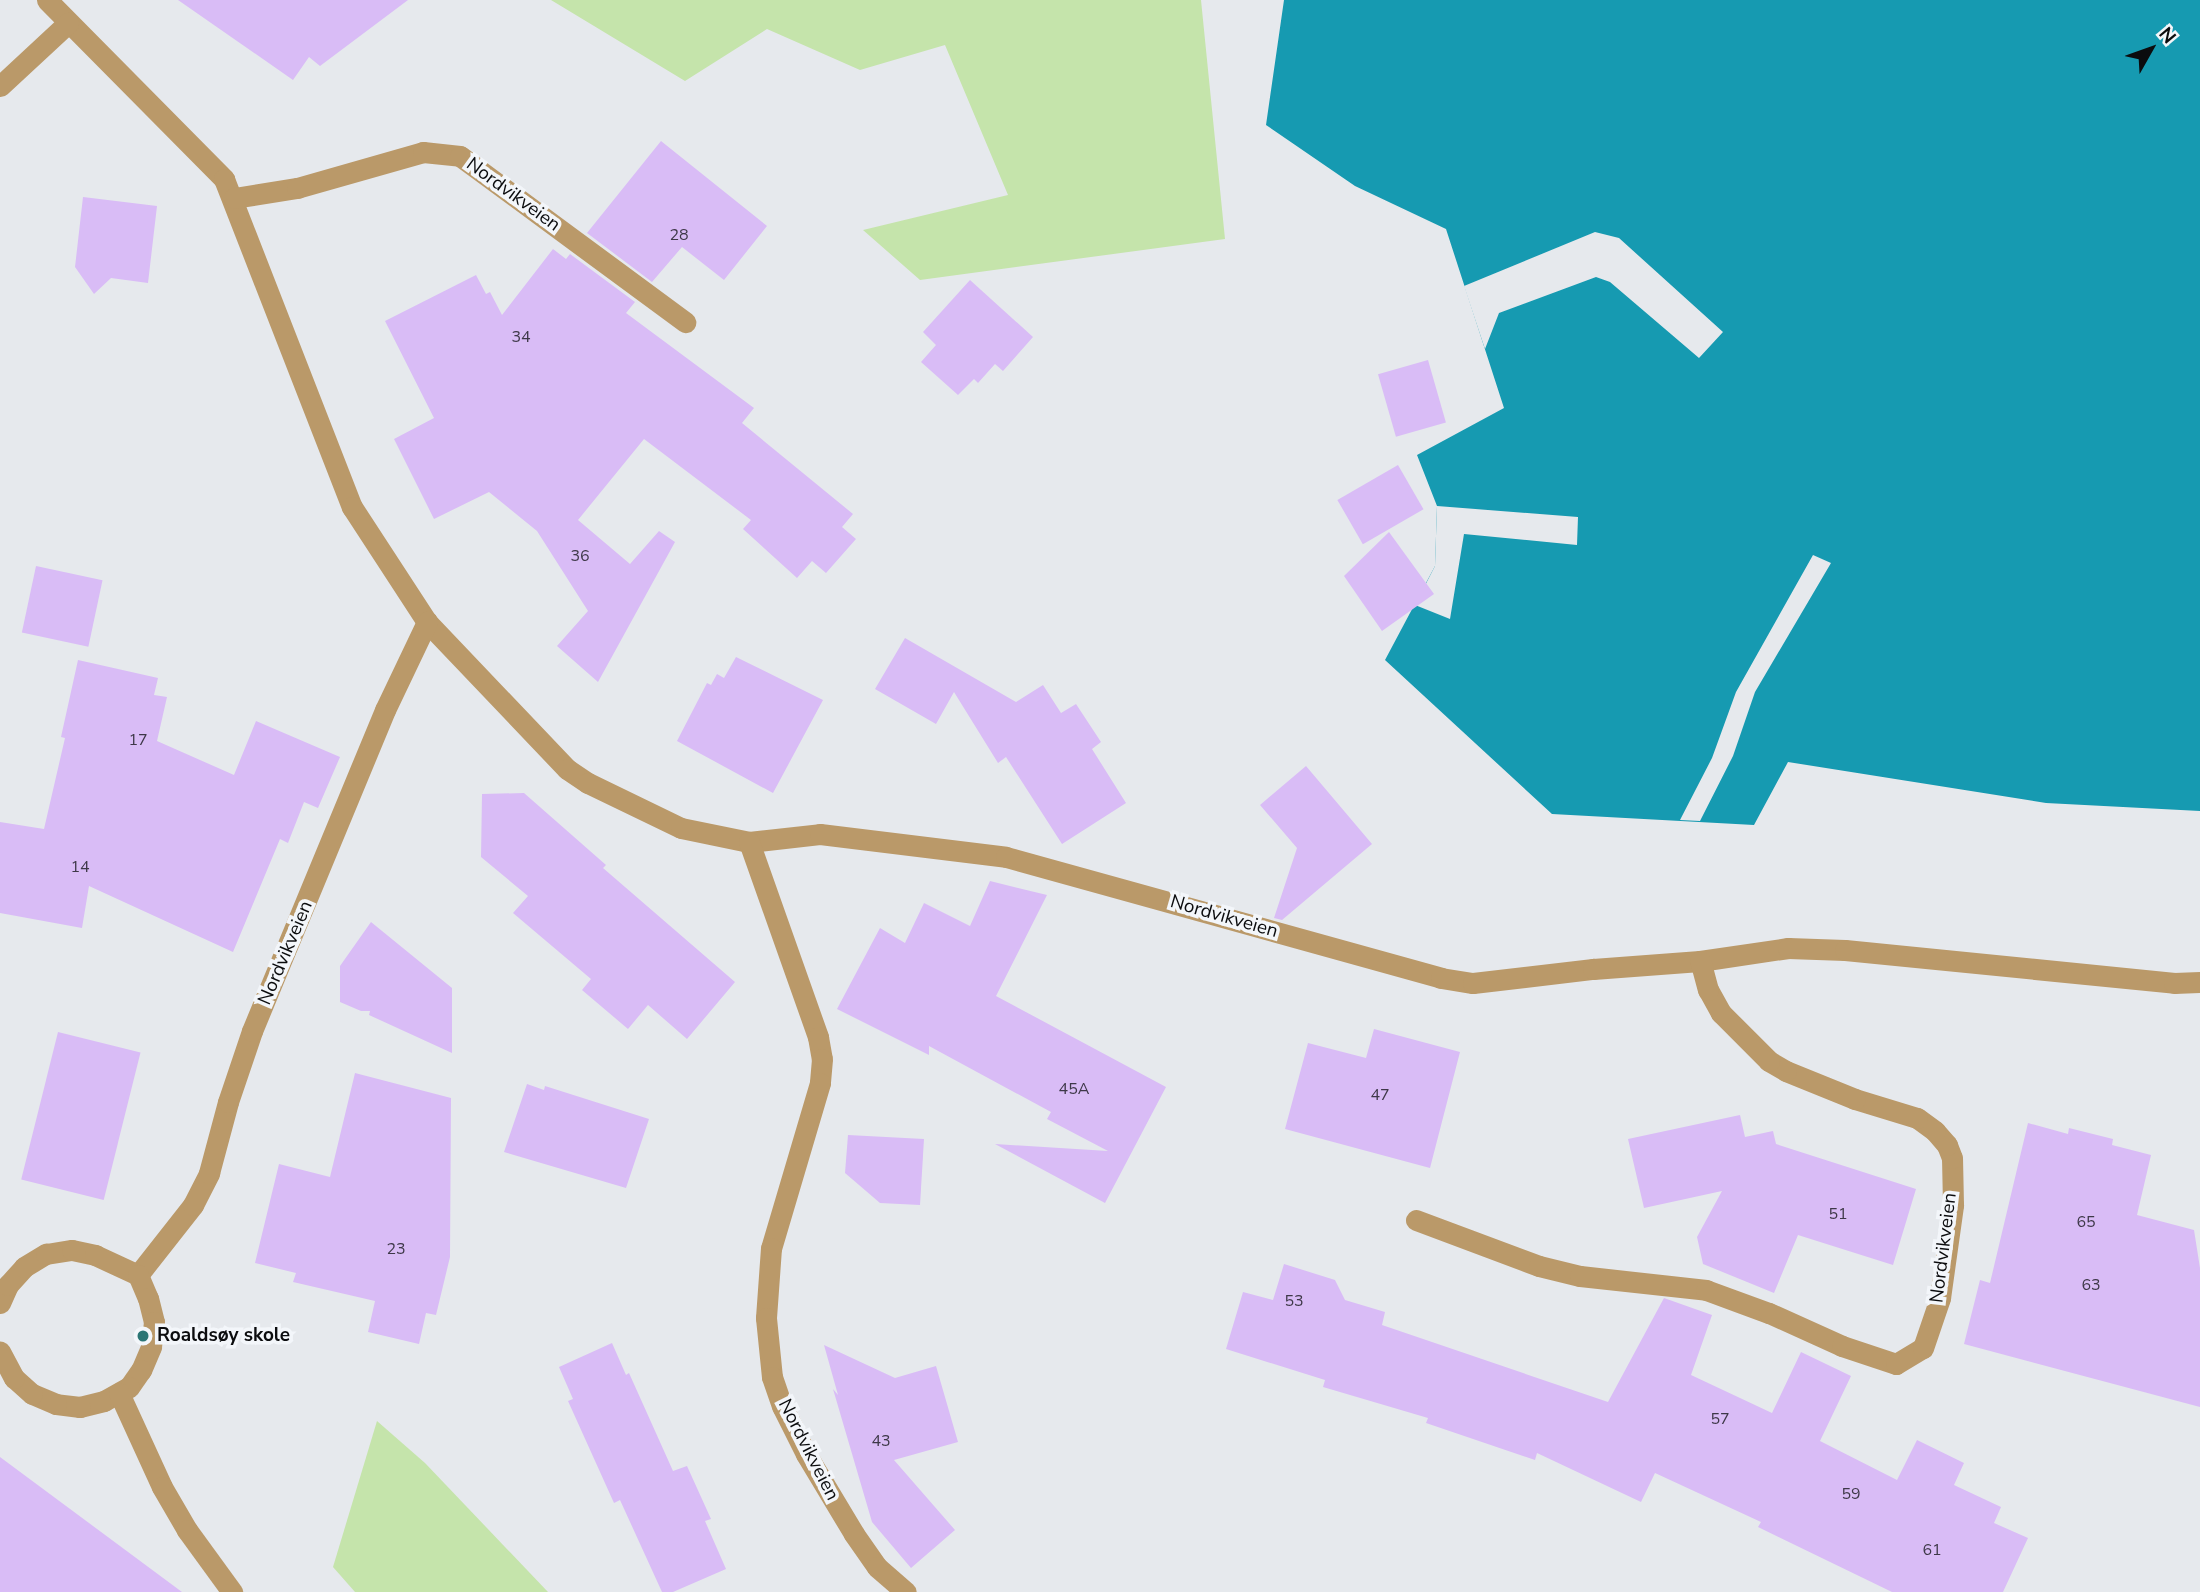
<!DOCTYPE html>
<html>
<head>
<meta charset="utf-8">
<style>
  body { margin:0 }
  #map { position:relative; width:2200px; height:1592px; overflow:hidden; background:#e6e9ed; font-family:"Nunito Sans",sans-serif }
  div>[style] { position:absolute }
  .green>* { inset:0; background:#c5e4ab }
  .water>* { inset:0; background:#169ab1 }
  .pier>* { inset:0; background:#e6e9ed }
  .building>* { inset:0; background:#d9bcf6; transform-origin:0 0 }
  .minor>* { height:21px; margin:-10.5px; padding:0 10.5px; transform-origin:10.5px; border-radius:10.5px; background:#ba9969 }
  .dots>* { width:19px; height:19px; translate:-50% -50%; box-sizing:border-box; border:4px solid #f3f6fa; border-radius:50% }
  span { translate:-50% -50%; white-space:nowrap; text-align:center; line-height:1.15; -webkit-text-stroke:7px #f3f6fa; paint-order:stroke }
  .number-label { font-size:16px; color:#3e3848 }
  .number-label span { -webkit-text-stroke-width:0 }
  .street-label { font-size:19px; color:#0b0c0e }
  .poi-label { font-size:19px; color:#0b0c0e; font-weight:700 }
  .left { translate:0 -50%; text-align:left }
  .north { position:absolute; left:2116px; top:14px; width:70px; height:70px; -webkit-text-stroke:5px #f3f6fa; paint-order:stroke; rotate:50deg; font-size:19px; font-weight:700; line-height:28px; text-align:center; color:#0b0c0e }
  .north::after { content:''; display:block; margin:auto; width:24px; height:32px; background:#0b0c0e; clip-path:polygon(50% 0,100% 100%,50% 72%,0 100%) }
</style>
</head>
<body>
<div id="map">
  <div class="green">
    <i style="clip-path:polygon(551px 0,1201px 0,1225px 239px,920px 280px,863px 230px,1008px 195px,945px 45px,860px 70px,767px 29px,685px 81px)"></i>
    <i style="clip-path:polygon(377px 1421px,425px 1463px,548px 1592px,355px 1592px,333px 1567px)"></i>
  </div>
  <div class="water">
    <i style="clip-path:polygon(1284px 0,2200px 0,2200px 811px,2046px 803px,1788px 762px,1754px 825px,1552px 814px,1385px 660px,1435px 566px,1437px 506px,1417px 455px,1504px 408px,1446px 229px,1355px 186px,1266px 125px)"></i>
  </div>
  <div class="pier">
    <i style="clip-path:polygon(1595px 232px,1619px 238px,1723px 332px,1699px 358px,1610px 282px,1596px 277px,1499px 313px,1485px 349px,1464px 286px)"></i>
    <i style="clip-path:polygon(1437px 506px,1578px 517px,1577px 545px,1464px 534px,1450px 619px,1415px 605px,1435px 566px)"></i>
    <i style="clip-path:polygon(1813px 555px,1831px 563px,1755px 692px,1733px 756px,1700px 821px,1680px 820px,1712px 758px,1736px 692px)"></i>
  </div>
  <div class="building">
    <i style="clip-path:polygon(178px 0,408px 0,320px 66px,309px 57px,293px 80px)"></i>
    <i style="clip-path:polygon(661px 141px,767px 226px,724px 280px,682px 247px,652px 282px,587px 233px)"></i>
    <i style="clip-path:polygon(83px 197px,157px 206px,148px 283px,111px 278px,94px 294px,75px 267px)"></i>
    <i style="clip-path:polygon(553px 249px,566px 259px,570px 254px,635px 302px,626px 313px,754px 408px,742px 423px,853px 514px,842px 527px,856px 539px,826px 573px,812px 561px,797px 578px,743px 529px,751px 520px,644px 439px,578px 520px,630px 564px,659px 531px,675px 542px,598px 682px,557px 646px,588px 611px,537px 531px,489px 492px,434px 519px,394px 439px,434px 418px,385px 321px,476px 275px,486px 294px,490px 292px,502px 315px)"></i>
    <i style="clip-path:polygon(970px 280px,1033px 337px,1003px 371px,995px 364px,978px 383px,974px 379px,958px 395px,921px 362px,936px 345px,923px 332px)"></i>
    <i style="left:1428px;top:360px;width:65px;height:52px;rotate:74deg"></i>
    <i style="left:1398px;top:465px;width:51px;height:70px;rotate:60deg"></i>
    <i style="clip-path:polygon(1389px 532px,1434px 594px,1382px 631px,1344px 576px)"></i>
    <i style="left:36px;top:566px;width:68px;height:68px;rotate:12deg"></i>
    <i style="clip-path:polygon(905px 638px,1016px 702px,1043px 685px,1061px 713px,1076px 704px,1101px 742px,1092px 749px,1126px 803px,1062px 844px,1006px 757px,998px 763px,954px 692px,936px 724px,875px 689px)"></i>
    <i style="clip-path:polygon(736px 657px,823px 700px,773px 793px,677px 741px,707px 683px,711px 685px,717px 674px,724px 678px)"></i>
    <i style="clip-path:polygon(78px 660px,158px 678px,154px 695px,167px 697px,157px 741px,234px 775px,256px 721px,340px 757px,318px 808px,304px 802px,288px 843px,280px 839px,233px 952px,89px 886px,82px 928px,0 913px,0 822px,44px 829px,65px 738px,61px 737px)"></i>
    <i style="clip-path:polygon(1306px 766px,1372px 844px,1282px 920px,1274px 918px,1297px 848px,1260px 805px)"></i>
    <i style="clip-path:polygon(524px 793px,606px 865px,603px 868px,735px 982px,687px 1039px,648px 1005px,628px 1029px,582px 990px,591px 979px,513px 913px,528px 896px,481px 857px,482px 794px)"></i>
    <i style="clip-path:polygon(990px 881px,1047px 895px,996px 996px,1166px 1087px,1105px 1203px,995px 1144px,1108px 1151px,1047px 1119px,1051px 1112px,929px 1046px,929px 1055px,837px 1009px,880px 928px,905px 943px,924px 903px,970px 926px)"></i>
    <i style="clip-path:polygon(371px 922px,452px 988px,452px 1053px,369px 1015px,370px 1011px,361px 1011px,340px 1002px,340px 966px)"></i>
    <i style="clip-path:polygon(1374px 1029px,1460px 1052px,1430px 1168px,1285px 1129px,1308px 1043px,1366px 1058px)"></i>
    <i style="left:58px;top:1032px;width:85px;height:152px;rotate:14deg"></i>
    <i style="clip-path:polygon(355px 1073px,451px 1098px,450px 1257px,436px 1315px,426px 1313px,419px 1344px,368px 1332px,375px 1301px,293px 1282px,296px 1273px,255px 1263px,279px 1164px,330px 1177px)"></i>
    <i style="clip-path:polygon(527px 1084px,544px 1090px,545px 1086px,649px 1119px,626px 1188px,504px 1152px)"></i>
    <i style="clip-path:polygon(1740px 1115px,1745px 1137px,1773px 1131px,1776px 1144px,1916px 1189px,1893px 1265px,1798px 1235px,1774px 1293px,1703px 1264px,1697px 1237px,1722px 1191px,1644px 1208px,1628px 1139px)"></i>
    <i style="clip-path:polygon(2028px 1123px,2068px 1134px,2069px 1128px,2113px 1139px,2112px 1145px,2151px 1155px,2137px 1215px,2194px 1230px,2200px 1268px,2200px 1407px,1964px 1344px,1980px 1280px,1990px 1283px)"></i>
    <i style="clip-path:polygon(848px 1135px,924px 1139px,920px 1205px,880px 1203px,845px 1173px)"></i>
    <i style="clip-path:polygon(1284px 1264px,1335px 1280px,1345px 1300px,1385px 1312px,1382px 1325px,1608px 1402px,1664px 1298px,1712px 1315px,1691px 1375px,1772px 1413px,1801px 1352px,1851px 1376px,1820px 1441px,1897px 1480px,1917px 1440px,1964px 1463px,1954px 1485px,2001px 1507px,1994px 1523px,2028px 1538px,2003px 1592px,1892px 1592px,1758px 1527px,1761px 1522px,1655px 1473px,1641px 1502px,1537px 1453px,1535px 1460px,1426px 1423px,1428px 1418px,1323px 1387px,1325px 1380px,1226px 1349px,1243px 1292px,1273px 1300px)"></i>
    <i style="clip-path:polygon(612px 1343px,626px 1375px,629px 1373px,673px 1471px,687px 1466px,711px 1519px,705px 1521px,726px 1569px,673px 1592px,662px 1592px,620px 1500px,614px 1503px,568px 1401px,573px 1399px,559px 1367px)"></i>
    <i style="clip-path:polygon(824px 1345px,895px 1378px,936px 1366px,958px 1442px,894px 1460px,955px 1530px,911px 1568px,872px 1522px,833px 1389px,838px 1395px)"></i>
    <i style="clip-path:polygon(0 1457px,182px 1592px,0 1592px)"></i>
  </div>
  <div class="minor">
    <i style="left:47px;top:0;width:252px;rotate:45.3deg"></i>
    <i style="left:224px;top:179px;width:352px;rotate:68.7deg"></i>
    <i style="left:352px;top:507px;width:137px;rotate:56.9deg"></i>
    <i style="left:427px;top:622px;width:203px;rotate:46.4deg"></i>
    <i style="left:567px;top:769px;width:25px;rotate:34deg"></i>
    <i style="left:588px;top:783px;width:103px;rotate:25.8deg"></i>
    <i style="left:681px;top:828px;width:69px;rotate:11.6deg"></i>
    <i style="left:749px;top:842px;width:71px;rotate:-6.4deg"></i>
    <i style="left:820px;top:834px;width:187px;rotate:7deg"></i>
    <i style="left:1006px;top:857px;width:452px;rotate:15.5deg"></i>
    <i style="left:1441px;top:978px;width:32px;rotate:9deg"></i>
    <i style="left:1473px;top:983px;width:121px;rotate:-6.7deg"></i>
    <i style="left:1593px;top:969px;width:107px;rotate:-4.3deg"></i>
    <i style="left:1700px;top:961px;width:89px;rotate:-8.4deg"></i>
    <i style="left:1788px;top:948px;width:57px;rotate:2deg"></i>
    <i style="left:1845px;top:950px;width:331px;rotate:5.7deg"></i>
    <i style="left:2174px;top:983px;width:26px;rotate:-2deg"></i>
    <i style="left:0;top:86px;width:93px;rotate:-42.8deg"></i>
    <i style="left:234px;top:198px;width:64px;rotate:-9deg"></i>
    <i style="left:297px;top:188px;width:131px;rotate:-15.9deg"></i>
    <i style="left:423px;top:152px;width:37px;rotate:6deg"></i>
    <i style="left:460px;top:156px;width:280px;rotate:36.4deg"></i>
    <i style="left:749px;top:842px;width:207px;rotate:70.5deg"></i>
    <i style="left:818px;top:1037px;width:22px;rotate:80deg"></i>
    <i style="left:822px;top:1059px;width:24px;rotate:95deg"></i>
    <i style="left:820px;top:1083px;width:172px;rotate:106.5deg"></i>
    <i style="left:771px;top:1248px;width:70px;rotate:94.1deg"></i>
    <i style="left:766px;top:1318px;width:59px;rotate:84.2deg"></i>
    <i style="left:772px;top:1377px;width:31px;rotate:71deg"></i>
    <i style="left:782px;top:1406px;width:54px;rotate:63.4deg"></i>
    <i style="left:806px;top:1454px;width:93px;rotate:59deg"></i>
    <i style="left:854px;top:1534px;width:40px;rotate:55.1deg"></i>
    <i style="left:877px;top:1567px;width:38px;rotate:41deg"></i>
    <i style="left:1416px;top:1220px;width:131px;rotate:20.5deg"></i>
    <i style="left:1539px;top:1266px;width:42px;rotate:13.7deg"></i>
    <i style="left:1580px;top:1276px;width:127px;rotate:6.3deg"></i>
    <i style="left:1706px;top:1290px;width:67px;rotate:20.1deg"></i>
    <i style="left:1769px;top:1313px;width:80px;rotate:24.3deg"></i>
    <i style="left:1842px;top:1346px;width:57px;rotate:18.4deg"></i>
    <i style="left:1896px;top:1364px;width:31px;rotate:-31deg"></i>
    <i style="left:1923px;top:1348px;width:53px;rotate:-71.2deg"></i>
    <i style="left:1940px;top:1298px;width:94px;rotate:-82deg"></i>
    <i style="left:1953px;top:1205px;width:47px;rotate:-91.2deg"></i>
    <i style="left:1952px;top:1158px;width:14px;rotate:-111deg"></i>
    <i style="left:1947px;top:1145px;width:18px;rotate:-131deg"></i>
    <i style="left:1935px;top:1131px;width:22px;rotate:-144deg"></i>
    <i style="left:1917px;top:1118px;width:65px;rotate:-163deg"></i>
    <i style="left:1855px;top:1099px;width:74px;rotate:-157.9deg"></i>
    <i style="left:1786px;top:1071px;width:20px;rotate:-150deg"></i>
    <i style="left:1769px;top:1061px;width:68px;rotate:-135deg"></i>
    <i style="left:1721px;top:1013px;width:26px;rotate:-119deg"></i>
    <i style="left:1708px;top:990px;width:30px;rotate:-105deg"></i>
    <i style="left:138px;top:1275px;width:89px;rotate:-51.8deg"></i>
    <i style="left:193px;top:1205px;width:36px;rotate:-63deg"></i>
    <i style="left:209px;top:1173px;width:73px;rotate:-75deg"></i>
    <i style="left:228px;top:1102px;width:75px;rotate:-71.3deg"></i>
    <i style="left:252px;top:1031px;width:347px;rotate:-67.5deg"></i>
    <i style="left:385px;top:710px;width:98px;rotate:-64.5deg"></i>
    <i style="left:0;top:1303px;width:20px;rotate:-66deg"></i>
    <i style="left:8px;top:1285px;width:24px;rotate:-48deg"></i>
    <i style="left:24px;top:1267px;width:26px;rotate:-31deg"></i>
    <i style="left:46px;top:1254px;width:26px;rotate:-9deg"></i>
    <i style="left:72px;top:1250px;width:24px;rotate:12deg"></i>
    <i style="left:95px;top:1255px;width:47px;rotate:24.9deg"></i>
    <i style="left:138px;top:1275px;width:25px;rotate:67deg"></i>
    <i style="left:148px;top:1298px;width:25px;rotate:76deg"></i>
    <i style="left:154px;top:1322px;width:25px;rotate:97deg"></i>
    <i style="left:151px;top:1347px;width:25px;rotate:113deg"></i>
    <i style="left:141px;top:1370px;width:21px;rotate:125deg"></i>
    <i style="left:129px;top:1387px;width:29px;rotate:151deg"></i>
    <i style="left:104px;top:1401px;width:25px;rotate:166deg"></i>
    <i style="left:80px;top:1407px;width:24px;rotate:-173deg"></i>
    <i style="left:56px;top:1404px;width:26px;rotate:-157deg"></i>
    <i style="left:32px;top:1394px;width:24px;rotate:-138deg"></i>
    <i style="left:14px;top:1378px;width:30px;rotate:-118deg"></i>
    <i style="left:119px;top:1393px;width:103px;rotate:65.4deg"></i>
    <i style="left:162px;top:1487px;width:50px;rotate:59.8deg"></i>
    <i style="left:187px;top:1530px;width:77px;rotate:54deg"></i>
  </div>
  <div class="dots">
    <i style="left:143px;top:1336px;background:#2b7574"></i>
  </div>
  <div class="number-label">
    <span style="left:679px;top:235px">28</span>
    <span style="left:521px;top:337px">34</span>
    <span style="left:580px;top:556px">36</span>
    <span style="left:138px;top:740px">17</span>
    <span style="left:80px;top:867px">14</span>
    <span style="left:1074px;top:1089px">45A</span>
    <span style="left:1380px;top:1095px">47</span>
    <span style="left:1838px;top:1214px">51</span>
    <span style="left:2086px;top:1222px">65</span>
    <span style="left:396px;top:1249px">23</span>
    <span style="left:2091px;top:1285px">63</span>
    <span style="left:1294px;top:1301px">53</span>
    <span style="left:1720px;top:1419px">57</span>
    <span style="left:881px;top:1441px">43</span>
    <span style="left:1851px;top:1494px">59</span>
    <span style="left:1932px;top:1550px">61</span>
  </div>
  <div class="street-label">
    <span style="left:513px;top:195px;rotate:36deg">Nordvikveien</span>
    <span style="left:1224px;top:917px;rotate:16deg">Nordvikveien</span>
    <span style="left:286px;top:953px;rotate:-67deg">Nordvikveien</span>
    <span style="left:1944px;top:1248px;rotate:-83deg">Nordvikveien</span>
    <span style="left:808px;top:1450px;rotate:63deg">Nordvikveien</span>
  </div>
  <div class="poi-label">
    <span class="left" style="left:157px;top:1336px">Roaldsøy skole</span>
  </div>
  <div class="north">N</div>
</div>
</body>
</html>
